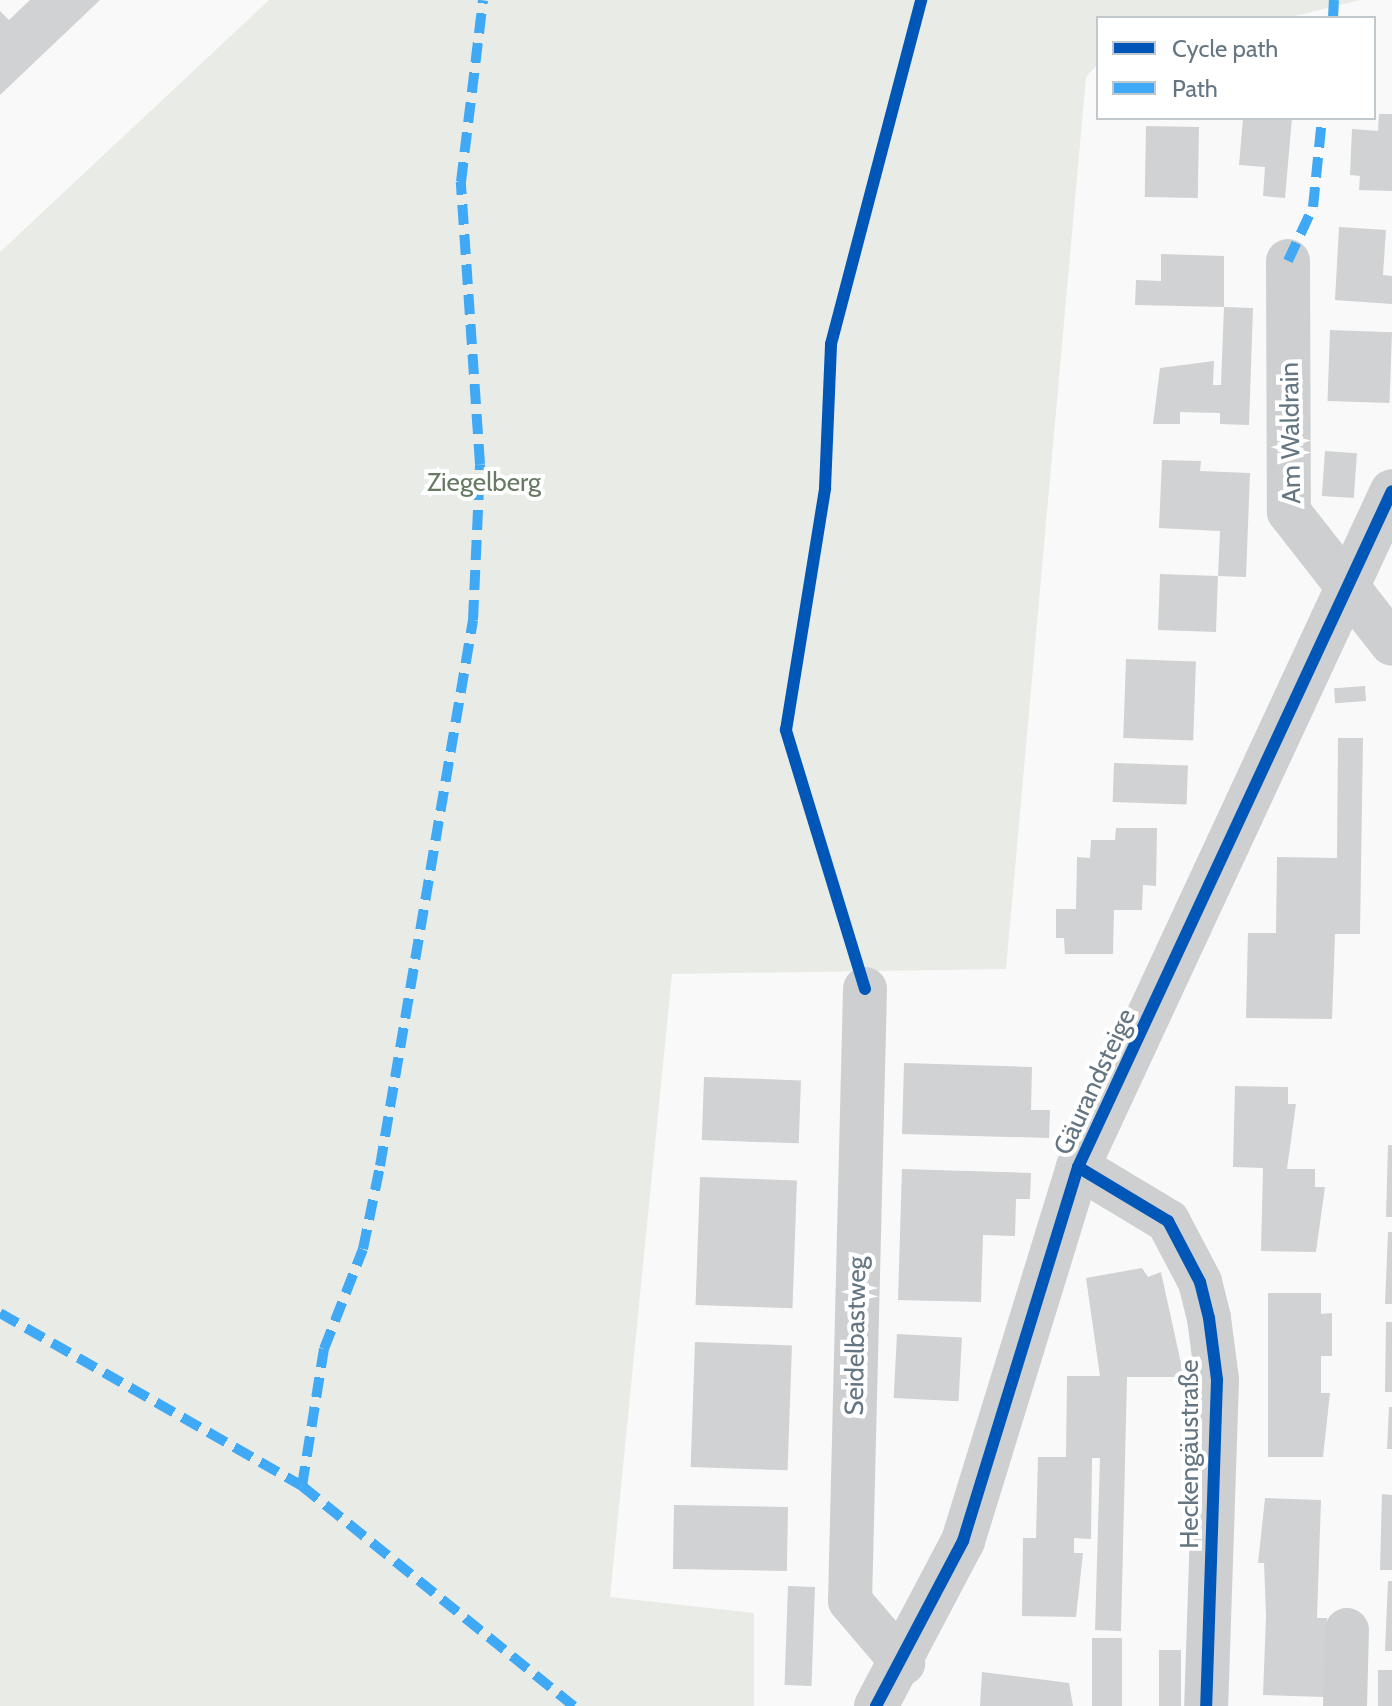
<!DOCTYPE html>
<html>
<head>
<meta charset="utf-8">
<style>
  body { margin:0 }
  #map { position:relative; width:1392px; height:1706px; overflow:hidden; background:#f9f9f9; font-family:Cabin,sans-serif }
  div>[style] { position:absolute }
  .green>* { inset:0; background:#e8ebe6 }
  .building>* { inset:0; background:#d0d2d3; transform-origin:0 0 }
  .minor>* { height:44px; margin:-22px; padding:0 22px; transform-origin:22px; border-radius:22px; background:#cecfd0 }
  .quiet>* { height:10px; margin-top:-5px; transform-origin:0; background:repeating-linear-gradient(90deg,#3fa9f5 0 20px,transparent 0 30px) }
  .cycleway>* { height:12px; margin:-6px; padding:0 6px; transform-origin:6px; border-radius:6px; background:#0057b8 }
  span { translate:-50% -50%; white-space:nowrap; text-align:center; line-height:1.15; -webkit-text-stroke:8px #fff; paint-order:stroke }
  .street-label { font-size:26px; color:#657683 }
  .park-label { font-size:26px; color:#687a64 }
  .legend { position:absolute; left:1096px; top:16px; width:280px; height:104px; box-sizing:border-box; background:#fff; border:2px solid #c1c8cd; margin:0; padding:10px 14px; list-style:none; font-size:24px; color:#657683 }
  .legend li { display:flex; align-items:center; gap:16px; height:40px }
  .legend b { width:40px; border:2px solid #c1c8cd }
</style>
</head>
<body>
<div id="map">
  <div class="green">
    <i style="clip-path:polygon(269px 0,1360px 0,1287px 18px,1098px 18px,1098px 64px,1086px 77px,1006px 969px,672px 974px,610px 1597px,754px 1613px,754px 1706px,0 1706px,0 252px)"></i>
  </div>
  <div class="building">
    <i style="clip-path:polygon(30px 0,100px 0,0 95px,0 11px,9px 20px)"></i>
    <i style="clip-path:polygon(1379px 114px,1392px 114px,1392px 191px,1359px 190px,1360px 176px,1350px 175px,1352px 129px,1378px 131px)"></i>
    <i style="clip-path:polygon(1243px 118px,1292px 118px,1285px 198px,1263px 196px,1265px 167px,1239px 165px)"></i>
    <i style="left:1146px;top:126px;width:53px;height:71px;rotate:1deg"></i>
    <i style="clip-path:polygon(1339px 227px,1386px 230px,1383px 275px,1392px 276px,1392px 304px,1335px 300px)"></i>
    <i style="clip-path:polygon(1161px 254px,1224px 256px,1224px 307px,1253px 308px,1249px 425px,1220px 424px,1220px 413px,1180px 412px,1180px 424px,1153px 424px,1160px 368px,1214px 361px,1213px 385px,1221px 385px,1224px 307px,1135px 305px,1136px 280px,1161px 281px)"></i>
    <i style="left:1330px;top:330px;width:62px;height:71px;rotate:2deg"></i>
    <i style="left:1325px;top:451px;width:32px;height:45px;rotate:4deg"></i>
    <i style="clip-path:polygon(1162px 460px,1201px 461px,1200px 471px,1250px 473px,1246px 577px,1218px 576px,1220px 531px,1159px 528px)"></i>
    <i style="left:1160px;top:574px;width:58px;height:56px;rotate:2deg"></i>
    <i style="left:1126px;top:659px;width:70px;height:79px;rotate:2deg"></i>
    <i style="left:1365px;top:686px;width:15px;height:31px;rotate:86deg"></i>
    <i style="clip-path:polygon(1338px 738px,1363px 738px,1360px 934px,1335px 934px,1332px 1019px,1246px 1018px,1248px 933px,1276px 933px,1277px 857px,1337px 858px)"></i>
    <i style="left:1114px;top:763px;width:74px;height:39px;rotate:2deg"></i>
    <i style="clip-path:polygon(1116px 828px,1157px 828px,1156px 886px,1143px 885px,1142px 910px,1114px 910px,1113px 954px,1065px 954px,1064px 938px,1056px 938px,1056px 909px,1076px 909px,1077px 857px,1090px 858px,1091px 840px,1115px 840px)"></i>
    <i style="clip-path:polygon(904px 1063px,1032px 1067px,1031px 1110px,1050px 1110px,1049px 1138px,902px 1134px)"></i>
    <i style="left:704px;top:1077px;width:97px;height:63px;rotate:2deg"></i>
    <i style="clip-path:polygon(1235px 1086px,1288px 1087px,1288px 1104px,1296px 1104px,1287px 1169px,1315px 1169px,1315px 1187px,1325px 1187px,1316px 1252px,1261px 1251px,1263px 1168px,1233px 1167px)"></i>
    <i style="clip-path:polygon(1388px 1145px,1392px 1145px,1392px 1217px,1386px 1217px)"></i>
    <i style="clip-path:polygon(902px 1169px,1031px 1173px,1030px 1199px,1016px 1199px,1015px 1236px,983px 1235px,981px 1302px,898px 1300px)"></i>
    <i style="left:700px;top:1177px;width:97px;height:128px;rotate:2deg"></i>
    <i style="clip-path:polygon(1388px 1232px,1392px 1232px,1392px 1304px,1385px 1304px)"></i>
    <i style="clip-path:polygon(1142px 1268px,1148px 1277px,1161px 1272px,1184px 1377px,1127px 1377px,1121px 1631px,1095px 1630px,1100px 1458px,1092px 1458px,1091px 1539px,1074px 1538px,1074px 1553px,1083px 1553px,1076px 1617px,1022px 1616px,1023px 1538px,1036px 1538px,1038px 1457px,1066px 1457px,1067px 1376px,1100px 1376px,1086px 1278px)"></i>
    <i style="clip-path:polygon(1268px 1293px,1321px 1293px,1321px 1314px,1332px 1313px,1332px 1356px,1321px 1356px,1321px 1393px,1330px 1393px,1323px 1457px,1268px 1457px)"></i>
    <i style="clip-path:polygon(1386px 1322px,1392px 1322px,1392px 1392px,1385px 1392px)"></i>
    <i style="left:897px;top:1334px;width:65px;height:64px;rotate:3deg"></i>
    <i style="left:695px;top:1342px;width:97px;height:125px;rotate:2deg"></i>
    <i style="clip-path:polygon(1389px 1407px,1392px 1407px,1392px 1449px,1387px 1449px)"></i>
    <i style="clip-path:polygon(1382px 1494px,1392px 1495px,1392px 1570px,1380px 1570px)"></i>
    <i style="clip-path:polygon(1265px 1498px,1321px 1500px,1317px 1618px,1327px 1618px,1324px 1697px,1263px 1695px,1266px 1616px,1264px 1563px,1258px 1563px)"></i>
    <i style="left:674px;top:1505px;width:114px;height:64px;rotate:1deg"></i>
    <i style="clip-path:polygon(1388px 1581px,1392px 1581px,1392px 1651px,1385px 1651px)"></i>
    <i style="left:788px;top:1586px;width:27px;height:99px;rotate:2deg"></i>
    <i style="left:1092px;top:1638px;width:30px;height:68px"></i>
    <i style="left:1159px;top:1650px;width:22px;height:56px"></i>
    <i style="left:1378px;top:1670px;width:14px;height:36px"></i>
    <i style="clip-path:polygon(982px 1672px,1069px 1683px,1073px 1706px,980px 1706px)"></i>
  </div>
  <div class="minor">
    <i style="left:1288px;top:261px;width:251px;rotate:89.8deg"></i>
    <i style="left:1289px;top:512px;width:167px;rotate:52deg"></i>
    <i style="left:865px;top:989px;width:612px;rotate:91.4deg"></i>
    <i style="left:850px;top:1601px;width:82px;rotate:49.5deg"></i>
    <i style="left:1078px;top:1167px;width:105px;rotate:31deg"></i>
    <i style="left:1168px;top:1221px;width:69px;rotate:62.3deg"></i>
    <i style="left:1200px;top:1282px;width:37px;rotate:76deg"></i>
    <i style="left:1209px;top:1318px;width:63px;rotate:82.6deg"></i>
    <i style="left:1217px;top:1380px;width:326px;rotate:91.9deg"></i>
    <i style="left:876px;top:1706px;width:187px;rotate:-62.2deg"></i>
    <i style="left:963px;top:1541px;width:391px;rotate:-72.9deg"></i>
    <i style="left:1078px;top:1167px;width:745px;rotate:-65.09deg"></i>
    <i style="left:1345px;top:1706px;width:76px;rotate:-88.5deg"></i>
  </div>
  <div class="quiet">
    <i style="left:1333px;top:18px;width:18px;rotate:-87deg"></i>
    <i style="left:1288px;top:261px;width:60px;rotate:-65.2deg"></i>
    <i style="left:1313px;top:207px;width:89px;rotate:-84.2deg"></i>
    <i style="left:0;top:1313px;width:348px;rotate:29.8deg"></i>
    <i style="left:302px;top:1486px;width:350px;rotate:39deg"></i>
    <i style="left:302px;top:1486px;width:139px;rotate:-80.9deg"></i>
    <i style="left:324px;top:1349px;width:107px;rotate:-68.7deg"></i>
    <i style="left:363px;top:1249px;width:85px;rotate:-78.4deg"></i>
    <i style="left:380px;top:1166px;width:554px;rotate:-80.33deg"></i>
    <i style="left:473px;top:620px;width:156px;rotate:-87.4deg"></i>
    <i style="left:480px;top:464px;width:283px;rotate:-93.9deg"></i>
    <i style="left:461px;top:182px;width:183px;rotate:-83.1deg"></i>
  </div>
  <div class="cycleway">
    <i style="left:865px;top:989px;width:271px;rotate:-107deg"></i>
    <i style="left:786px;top:730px;width:245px;rotate:-80.8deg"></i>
    <i style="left:825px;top:488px;width:144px;rotate:-87.6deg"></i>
    <i style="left:831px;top:344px;width:356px;rotate:-75.3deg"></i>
    <i style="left:1078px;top:1167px;width:105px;rotate:31deg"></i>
    <i style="left:1168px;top:1221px;width:69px;rotate:62.3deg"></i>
    <i style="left:1200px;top:1282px;width:37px;rotate:76deg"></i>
    <i style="left:1209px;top:1318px;width:63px;rotate:82.6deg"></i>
    <i style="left:1217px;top:1380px;width:326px;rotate:91.9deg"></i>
    <i style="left:876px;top:1706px;width:187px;rotate:-62.2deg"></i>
    <i style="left:963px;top:1541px;width:391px;rotate:-72.9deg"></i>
    <i style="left:1078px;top:1167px;width:745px;rotate:-65.09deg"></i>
  </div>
  <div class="street-label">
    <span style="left:1291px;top:433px;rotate:-91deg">Am Waldrain</span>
    <span style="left:1095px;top:1082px;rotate:-65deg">Gäurandsteige</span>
    <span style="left:856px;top:1336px;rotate:-89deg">Seidelbastweg</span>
    <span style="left:1190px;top:1454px;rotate:-90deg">Heckengäustraße</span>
  </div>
  <div class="park-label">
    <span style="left:484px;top:483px">Ziegelberg</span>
  </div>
  <ul class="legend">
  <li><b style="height:10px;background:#0057b8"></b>Cycle path</li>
  <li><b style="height:10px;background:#3fa9f5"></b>Path</li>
  </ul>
</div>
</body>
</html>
